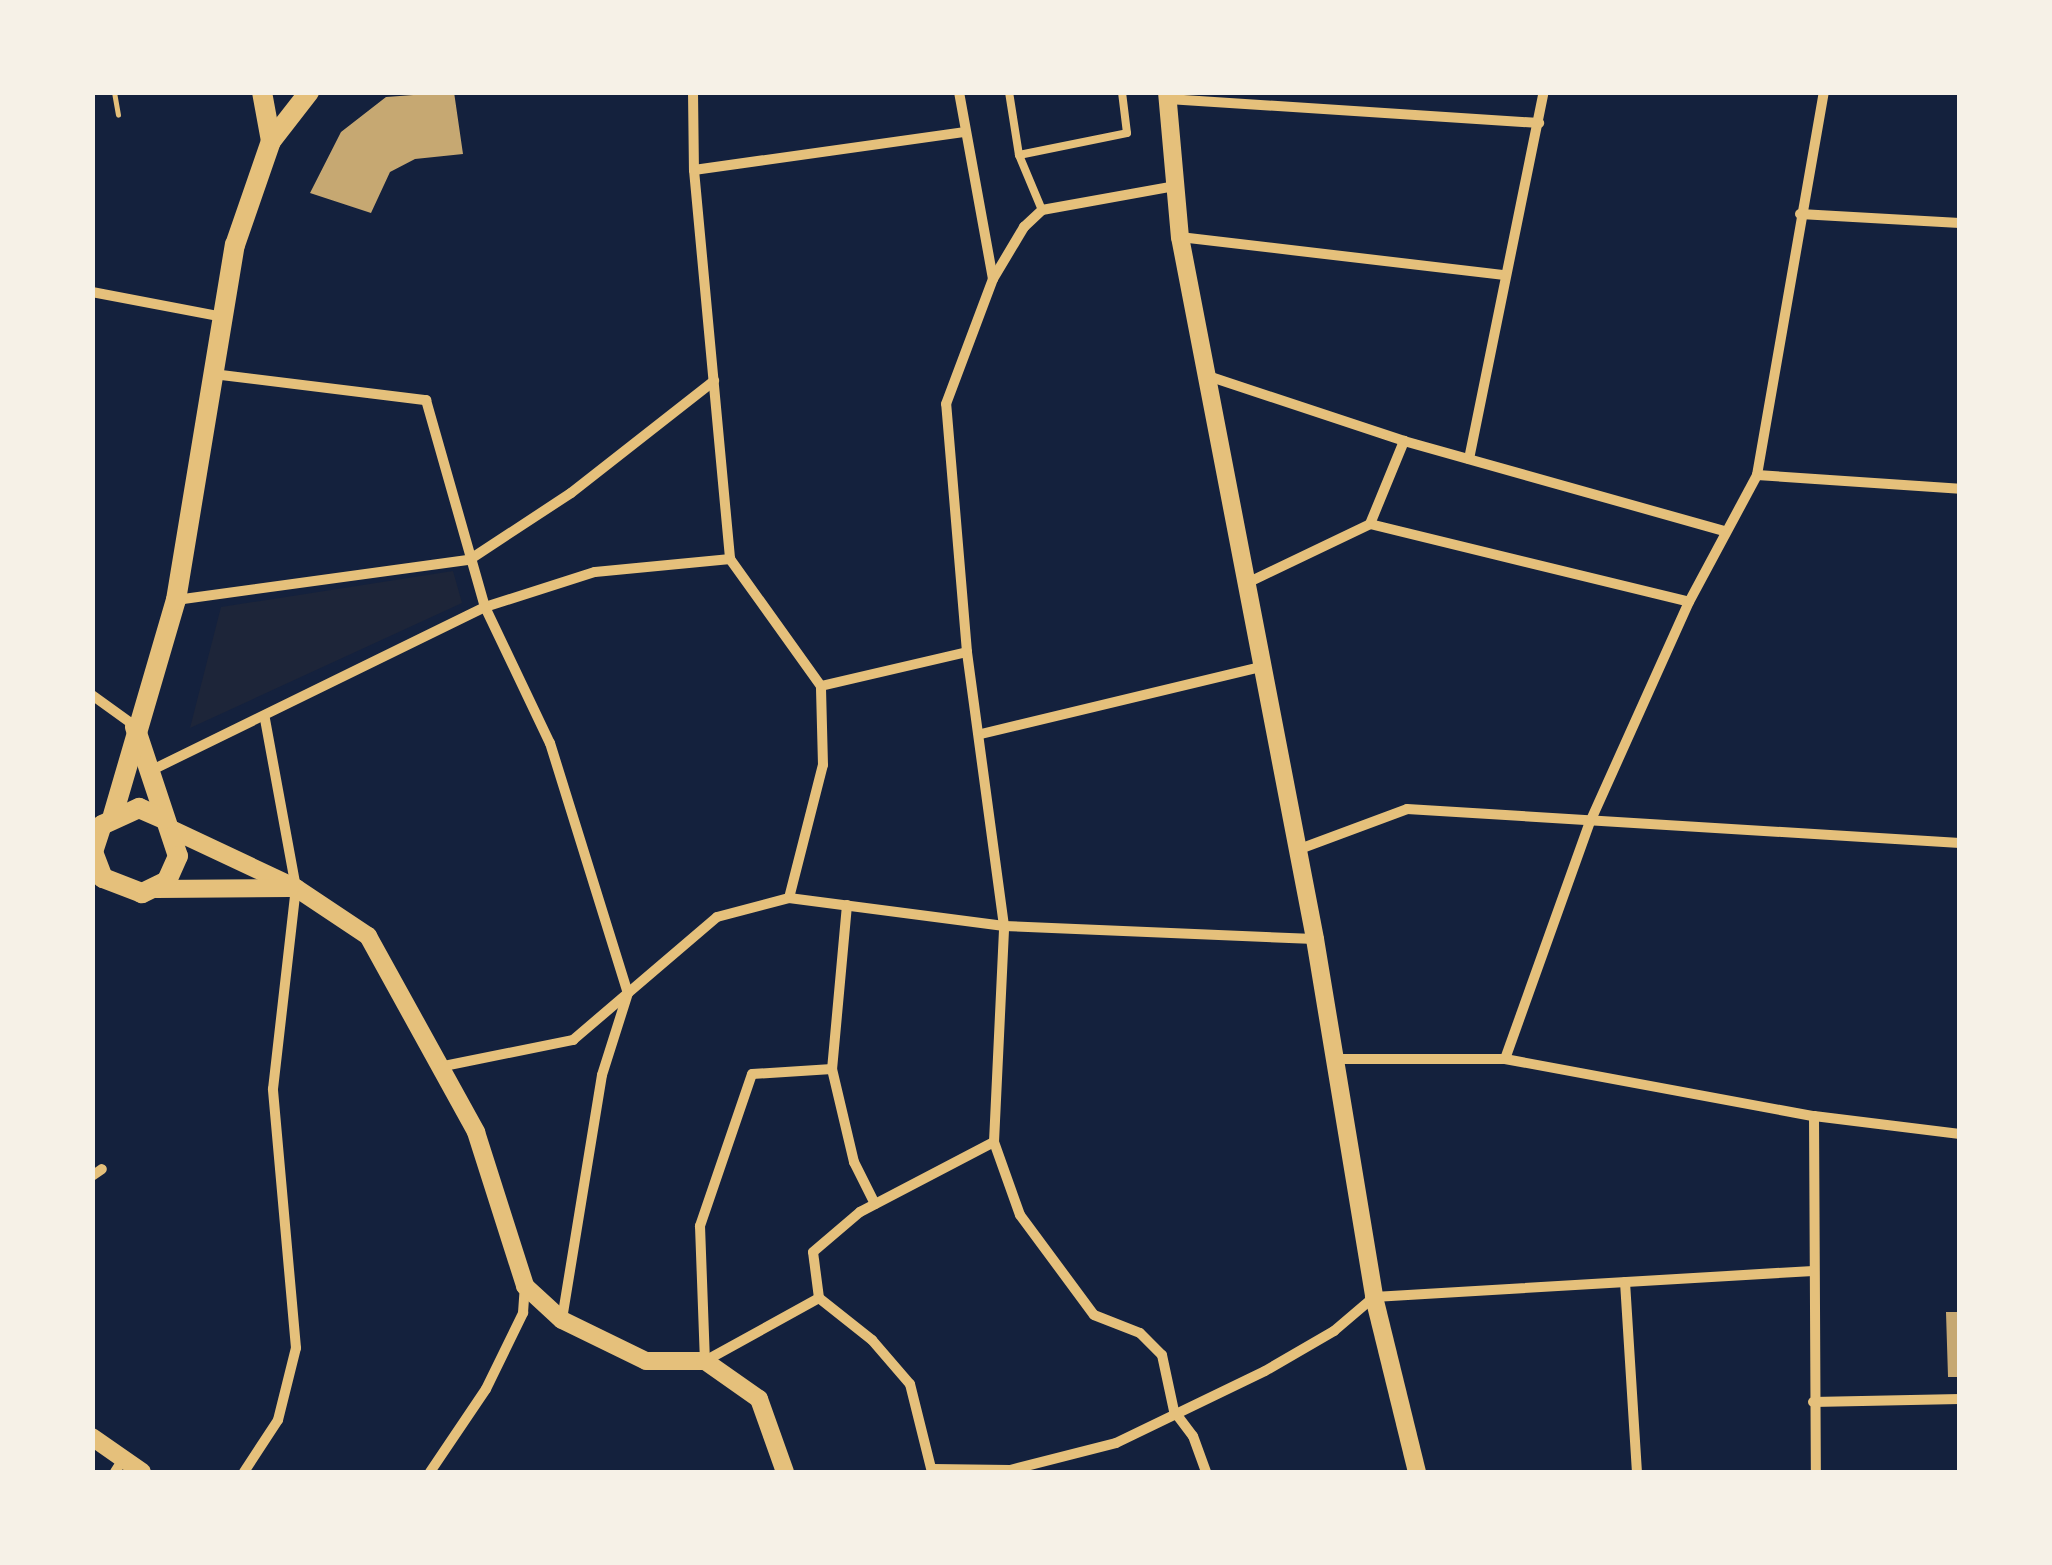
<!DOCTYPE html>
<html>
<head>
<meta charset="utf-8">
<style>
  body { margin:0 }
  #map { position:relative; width:2052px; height:1565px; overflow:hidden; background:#14213d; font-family:"Fira Sans Condensed",sans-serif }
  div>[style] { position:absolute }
  .green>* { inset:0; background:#1d2539 }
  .building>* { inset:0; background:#c6a872 }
  .path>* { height:5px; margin:-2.5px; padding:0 2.5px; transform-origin:2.5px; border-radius:2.5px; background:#e5c07b }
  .service>* { height:8px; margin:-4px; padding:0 4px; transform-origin:4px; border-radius:4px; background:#e5c07b }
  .minor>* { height:10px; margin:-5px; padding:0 5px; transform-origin:5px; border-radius:5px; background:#e5c07b }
  .tertiary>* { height:18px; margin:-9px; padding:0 9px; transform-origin:9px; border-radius:9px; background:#e5c07b }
  .secondary>* { height:20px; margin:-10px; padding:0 10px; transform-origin:10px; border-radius:10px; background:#e5c07b }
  span { translate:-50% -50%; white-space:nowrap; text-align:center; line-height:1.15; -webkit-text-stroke:8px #f6f1e7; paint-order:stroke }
  .frame { position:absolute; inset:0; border:95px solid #f6f1e7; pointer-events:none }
</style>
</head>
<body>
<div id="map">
  <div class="green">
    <i style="clip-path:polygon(453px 571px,462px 603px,190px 728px,221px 607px)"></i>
  </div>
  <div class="building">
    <i style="clip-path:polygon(454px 92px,463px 154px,415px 159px,390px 172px,371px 213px,310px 193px,341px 132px,386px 97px)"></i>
    <i style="clip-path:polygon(1946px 1312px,1960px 1312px,1960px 1377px,1948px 1377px)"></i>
  </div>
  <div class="path">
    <i style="left:114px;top:92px;width:23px;rotate:80deg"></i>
  </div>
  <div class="service">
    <i style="left:1009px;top:92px;width:64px;rotate:81deg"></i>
    <i style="left:1019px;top:155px;width:60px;rotate:67.3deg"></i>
    <i style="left:1019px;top:155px;width:110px;rotate:-11.5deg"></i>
    <i style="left:1127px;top:133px;width:41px;rotate:-97deg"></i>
  </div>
  <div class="minor">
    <i style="left:693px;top:92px;width:78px;rotate:89.3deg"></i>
    <i style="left:694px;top:170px;width:391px;rotate:84.7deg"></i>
    <i style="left:730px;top:559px;width:156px;rotate:54.4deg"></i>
    <i style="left:1168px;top:99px;width:372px;rotate:3.7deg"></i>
    <i style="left:694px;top:170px;width:274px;rotate:-8deg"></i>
    <i style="left:1800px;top:214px;width:160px;rotate:3.2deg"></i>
    <i style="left:1180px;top:237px;width:327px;rotate:6.7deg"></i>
    <i style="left:993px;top:279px;width:61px;rotate:-59.2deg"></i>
    <i style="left:1024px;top:227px;width:25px;rotate:-43deg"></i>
    <i style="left:1042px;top:210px;width:136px;rotate:-10.2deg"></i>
    <i style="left:92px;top:292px;width:133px;rotate:10.8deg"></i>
    <i style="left:213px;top:374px;width:215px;rotate:7deg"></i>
    <i style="left:426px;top:400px;width:215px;rotate:74.1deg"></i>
    <i style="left:485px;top:607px;width:151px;rotate:64.5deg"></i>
    <i style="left:550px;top:743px;width:262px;rotate:72.7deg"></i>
    <i style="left:628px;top:993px;width:86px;rotate:107.6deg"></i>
    <i style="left:602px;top:1075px;width:247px;rotate:99.3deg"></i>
    <i style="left:1205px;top:375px;width:210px;rotate:18.3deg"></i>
    <i style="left:1404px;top:441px;width:332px;rotate:15.7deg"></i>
    <i style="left:1469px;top:459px;width:375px;rotate:-78.5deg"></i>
    <i style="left:1757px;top:475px;width:389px;rotate:-80.1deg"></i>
    <i style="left:1370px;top:524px;width:90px;rotate:-67.7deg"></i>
    <i style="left:1245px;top:584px;width:139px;rotate:-25.6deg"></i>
    <i style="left:1370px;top:524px;width:328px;rotate:13.7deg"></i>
    <i style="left:176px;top:600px;width:296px;rotate:-7.8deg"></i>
    <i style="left:469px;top:560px;width:122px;rotate:-33.3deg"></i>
    <i style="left:571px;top:493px;width:182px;rotate:-38.1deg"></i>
    <i style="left:92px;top:695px;width:53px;rotate:35.8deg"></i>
    <i style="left:981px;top:734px;width:288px;rotate:-13.5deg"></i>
    <i style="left:150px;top:771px;width:373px;rotate:-26.1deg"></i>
    <i style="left:485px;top:607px;width:115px;rotate:-17.7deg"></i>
    <i style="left:595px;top:572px;width:136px;rotate:-5.5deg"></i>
    <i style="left:1297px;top:850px;width:117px;rotate:-20.4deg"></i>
    <i style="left:1407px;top:809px;width:554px;rotate:3.52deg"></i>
    <i style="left:789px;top:898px;width:137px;rotate:-75.7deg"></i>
    <i style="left:823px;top:765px;width:79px;rotate:-91.5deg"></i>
    <i style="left:821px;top:686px;width:150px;rotate:-13.1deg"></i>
    <i style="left:847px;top:905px;width:165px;rotate:95.2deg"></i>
    <i style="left:832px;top:1069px;width:96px;rotate:76.7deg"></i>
    <i style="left:854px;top:1162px;width:47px;rotate:63.4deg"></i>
    <i style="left:1337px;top:1059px;width:168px"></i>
    <i style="left:1505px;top:1059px;width:314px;rotate:10.5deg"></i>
    <i style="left:1814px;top:1116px;width:147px;rotate:7deg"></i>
    <i style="left:1505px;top:1059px;width:252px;rotate:-70.3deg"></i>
    <i style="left:1590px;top:822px;width:241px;rotate:-65.8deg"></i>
    <i style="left:1689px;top:602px;width:144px;rotate:-61.8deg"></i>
    <i style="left:1757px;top:475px;width:203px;rotate:3.9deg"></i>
    <i style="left:444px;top:1066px;width:132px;rotate:-11.4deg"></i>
    <i style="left:573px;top:1040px;width:189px;rotate:-40.5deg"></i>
    <i style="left:717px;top:917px;width:74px;rotate:-14.8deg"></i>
    <i style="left:789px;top:898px;width:217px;rotate:7.4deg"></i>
    <i style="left:1004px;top:926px;width:311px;rotate:2.4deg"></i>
    <i style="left:832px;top:1069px;width:80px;rotate:176.4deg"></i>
    <i style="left:752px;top:1074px;width:161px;rotate:108.9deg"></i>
    <i style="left:700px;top:1226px;width:135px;rotate:87.9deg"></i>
    <i style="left:705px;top:1361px;width:130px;rotate:-28.9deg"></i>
    <i style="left:819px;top:1298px;width:46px;rotate:-97.4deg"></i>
    <i style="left:813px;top:1252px;width:62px;rotate:-40.4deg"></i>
    <i style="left:860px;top:1212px;width:151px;rotate:-27.6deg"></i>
    <i style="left:994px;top:1142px;width:216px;rotate:-87.3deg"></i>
    <i style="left:1004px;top:926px;width:276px;rotate:-97.7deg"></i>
    <i style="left:967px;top:652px;width:249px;rotate:-94.8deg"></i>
    <i style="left:946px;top:404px;width:134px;rotate:-69.4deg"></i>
    <i style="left:993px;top:279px;width:190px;rotate:-100.3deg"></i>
    <i style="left:1814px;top:1116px;width:356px;rotate:89.7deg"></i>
    <i style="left:994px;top:1142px;width:77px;rotate:70.4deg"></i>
    <i style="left:1020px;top:1215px;width:124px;rotate:53.5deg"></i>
    <i style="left:1094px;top:1315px;width:49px;rotate:21.4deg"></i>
    <i style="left:1140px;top:1333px;width:31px;rotate:45deg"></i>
    <i style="left:1162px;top:1355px;width:57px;rotate:77.9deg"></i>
    <i style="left:1174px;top:1411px;width:31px;rotate:53deg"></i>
    <i style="left:1193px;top:1436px;width:38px;rotate:70deg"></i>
    <i style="left:92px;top:1176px;width:12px;rotate:-35deg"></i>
    <i style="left:1625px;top:1282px;width:190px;rotate:86.4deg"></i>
    <i style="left:819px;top:1298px;width:68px;rotate:38.4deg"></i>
    <i style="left:872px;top:1340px;width:58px;rotate:49.2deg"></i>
    <i style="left:910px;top:1384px;width:91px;rotate:76deg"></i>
    <i style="left:1813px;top:1402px;width:147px;rotate:-1.2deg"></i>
    <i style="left:933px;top:1469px;width:77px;rotate:0.7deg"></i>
    <i style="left:1010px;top:1470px;width:109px;rotate:-14.3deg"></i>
    <i style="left:1116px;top:1443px;width:165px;rotate:-25.8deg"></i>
    <i style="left:1265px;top:1371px;width:80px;rotate:-30.1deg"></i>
    <i style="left:1334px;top:1331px;width:52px;rotate:-40.4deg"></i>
    <i style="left:1374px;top:1297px;width:440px;rotate:-3.4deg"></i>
    <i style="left:115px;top:1472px;width:15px;rotate:-58deg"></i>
    <i style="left:244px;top:1472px;width:62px;rotate:-56.8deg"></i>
    <i style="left:278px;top:1420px;width:74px;rotate:-76deg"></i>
    <i style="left:296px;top:1348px;width:260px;rotate:-95.1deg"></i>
    <i style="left:273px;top:1089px;width:202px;rotate:-83.5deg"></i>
    <i style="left:296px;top:888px;width:172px;rotate:-100.4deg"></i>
    <i style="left:430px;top:1472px;width:100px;rotate:-56deg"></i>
    <i style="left:486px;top:1389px;width:85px;rotate:-64deg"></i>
    <i style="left:523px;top:1313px;width:27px;rotate:-86deg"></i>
  </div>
  <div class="tertiary">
    <i style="left:1167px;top:92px;width:146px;rotate:84.9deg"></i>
    <i style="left:1180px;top:237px;width:715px;rotate:79.11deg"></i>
    <i style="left:1315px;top:939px;width:363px;rotate:80.6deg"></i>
    <i style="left:1374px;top:1297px;width:180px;rotate:76.2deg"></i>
    <i style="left:173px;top:830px;width:136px;rotate:25.2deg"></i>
    <i style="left:296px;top:888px;width:87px;rotate:33.7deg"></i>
    <i style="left:368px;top:936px;width:224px;rotate:61.1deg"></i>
    <i style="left:476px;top:1132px;width:162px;rotate:72.3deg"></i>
    <i style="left:525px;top:1286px;width:50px;rotate:42.6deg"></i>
    <i style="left:562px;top:1320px;width:93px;rotate:26deg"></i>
    <i style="left:646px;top:1361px;width:59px"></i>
    <i style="left:705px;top:1361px;width:66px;rotate:35.1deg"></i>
    <i style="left:759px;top:1399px;width:77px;rotate:70.4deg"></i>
    <i style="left:156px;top:889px;width:134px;rotate:-0.4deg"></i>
    <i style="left:92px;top:1437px;width:61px;rotate:35deg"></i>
  </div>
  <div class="secondary">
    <i style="left:262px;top:92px;width:50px;rotate:79.6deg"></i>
    <i style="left:135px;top:727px;width:136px;rotate:71.6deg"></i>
    <i style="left:178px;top:856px;width:27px;rotate:114deg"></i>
    <i style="left:167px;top:881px;width:28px;rotate:154deg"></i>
    <i style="left:142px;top:893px;width:42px;rotate:-159deg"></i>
    <i style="left:103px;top:878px;width:28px;rotate:-111deg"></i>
    <i style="left:93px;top:852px;width:28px;rotate:-72deg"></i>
    <i style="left:102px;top:825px;width:41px;rotate:-24.7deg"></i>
    <i style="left:139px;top:808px;width:27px;rotate:24deg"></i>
    <i style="left:113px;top:815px;width:224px;rotate:-73.7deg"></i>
    <i style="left:176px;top:600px;width:360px;rotate:-80.6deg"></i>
    <i style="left:235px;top:245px;width:110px;rotate:-70.9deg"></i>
    <i style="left:271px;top:141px;width:62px;rotate:-52.2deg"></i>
  </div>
  <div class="frame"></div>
</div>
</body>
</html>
